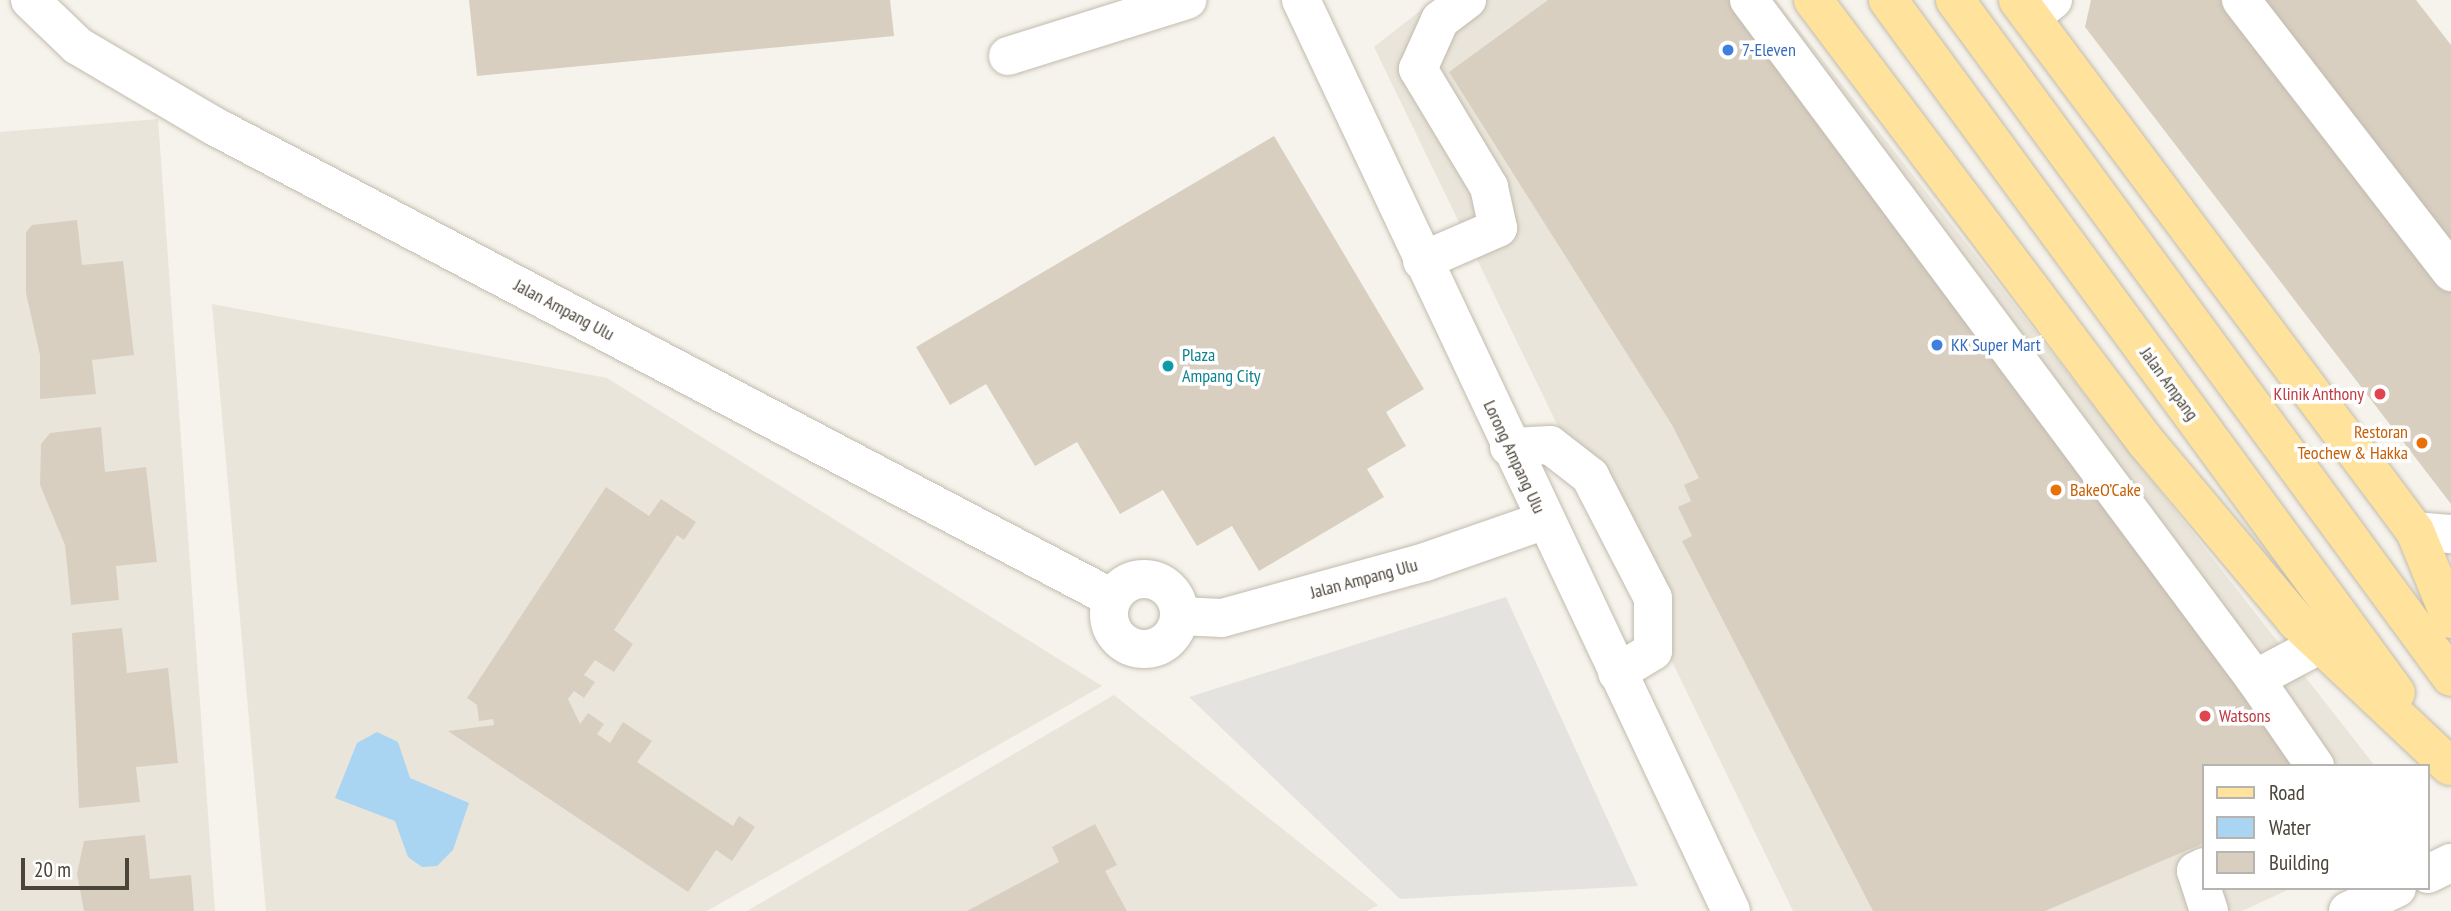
<!DOCTYPE html>
<html>
<head>
<meta charset="utf-8">
<style>
  body { margin:0 }
  #map { position:relative; width:2451px; height:911px; overflow:hidden; background:#f6f3ec; font-family:"PT Sans Narrow",sans-serif }
  div>[style] { position:absolute }
  .residential>* { inset:0; background:#eae5da }
  .parking>* { inset:0; background:#e5e3e0 }
  .water>* { inset:0; background:#a9d4f2 }
  .building>* { inset:0; background:#d8cfc1 }
  .roads { filter:drop-shadow(0 0 2px #c2bbae) drop-shadow(0 0 2px #c2bbae) }
  .minor>* { height:38px; margin:-19px; padding:0 19px; transform-origin:19px; border-radius:19px; background:#fff }
  .minor>.ring { margin:-19px; padding:0; box-sizing:content-box; background:none; border:38px solid #fff; border-radius:50% }
  .major>* { height:38px; margin:-19px; padding:0 19px; transform-origin:19px; border-radius:19px; background:#ffe39c }
  .dots>* { width:19px; height:19px; translate:-50% -50%; box-sizing:border-box; border:4px solid #fff; border-radius:50% }
  span { translate:-50% -50%; white-space:nowrap; text-align:center; line-height:1.15; -webkit-text-stroke:7px #fff; paint-order:stroke }
  .shop-label { font-size:18px; color:#366cbe }
  .left { translate:0 -50%; text-align:left }
  .street-label { font-size:18px; color:#4b4439 }
  .culture-label { font-size:18px; color:#0d838f }
  .health-label { font-size:18px; color:#be3a42 }
  .right { translate:-100% -50%; text-align:right }
  .food-label { font-size:18px; color:#c56008 }
  .legend { position:absolute; left:2202px; top:764px; width:228px; height:126px; box-sizing:border-box; background:#fff; border:2px solid #b7b4b0; margin:0; padding:9px 12px; list-style:none; font-size:21px; color:#4b4439 }
  .legend li { display:flex; align-items:center; gap:14px; height:35px }
  .legend b { width:35px; border:2px solid #b7b4b0 }
  .scale { position:absolute; left:21px; top:858px; width:108px; height:32px; box-sizing:border-box; border:4px solid #4b4439; border-top:0; padding-left:9px; font-size:21px; line-height:24px; white-space:nowrap; color:#4b4439; -webkit-text-stroke:5px #fff; paint-order:stroke }
</style>
</head>
<body>
<div id="map">
  <div class="residential">
    <i style="clip-path:polygon(1434px 0,1776px 0,2375px 766px,2204px 766px,2204px 888px,2292px 888px,2242px 911px,1793px 911px,1374px 47px)"></i>
    <i style="clip-path:polygon(158px 119px,215px 911px,0 911px,0 132px)"></i>
    <i style="clip-path:polygon(212px 304px,607px 378px,1102px 686px,707px 911px,266px 911px)"></i>
    <i style="clip-path:polygon(1114px 695px,1378px 905px,1367px 911px,747px 911px)"></i>
  </div>
  <div class="parking">
    <i style="clip-path:polygon(1506px 597px,1638px 886px,1400px 899px,1189px 697px)"></i>
  </div>
  <div class="water">
    <i style="clip-path:polygon(377px 732px,398px 742px,410px 778px,469px 803px,453px 850px,437px 866px,422px 867px,408px 857px,395px 821px,335px 798px,357px 743px)"></i>
  </div>
  <div class="building">
    <i style="clip-path:polygon(469px 0,890px 0,894px 36px,477px 76px)"></i>
    <i style="clip-path:polygon(1548px 0,1729px 0,2298px 766px,2204px 766px,2204px 843px,2045px 911px,1873px 911px,1682px 541px,1692px 536px,1678px 507px,1691px 501px,1684px 485px,1699px 478px,1672px 425px,1449px 72px)"></i>
    <i style="clip-path:polygon(2091px 0,2234px 0,2451px 284px,2451px 504px,2085px 27px)"></i>
    <i style="clip-path:polygon(2261px 0,2416px 0,2451px 45px,2451px 245px)"></i>
    <i style="clip-path:polygon(1274px 136px,1424px 389px,1386px 412px,1406px 446px,1367px 469px,1384px 497px,1259px 571px,1232px 526px,1197px 546px,1163px 490px,1120px 514px,1077px 442px,1035px 466px,986px 384px,950px 405px,916px 347px)"></i>
    <i style="clip-path:polygon(77px 220px,82px 265px,123px 261px,134px 355px,92px 360px,96px 394px,40px 399px,40px 355px,26px 293px,26px 232px,32px 225px)"></i>
    <i style="clip-path:polygon(101px 427px,105px 472px,146px 467px,157px 562px,116px 566px,119px 600px,71px 605px,65px 545px,40px 485px,41px 444px,50px 433px)"></i>
    <i style="clip-path:polygon(606px 487px,649px 516px,661px 499px,696px 522px,684px 540px,677px 535px,614px 630px,633px 644px,614px 672px,595px 660px,584px 675px,595px 682px,584px 698px,574px 691px,568px 699px,580px 724px,588px 713px,604px 724px,597px 734px,610px 743px,623px 722px,652px 741px,637px 762px,733px 826px,739px 816px,755px 827px,732px 861px,716px 850px,688px 892px,448px 731px,494px 725px,493px 719px,479px 721px,477px 705px,467px 698px)"></i>
    <i style="clip-path:polygon(122px 628px,127px 673px,168px 668px,178px 763px,136px 767px,140px 802px,79px 808px,72px 633px)"></i>
    <i style="clip-path:polygon(1095px 824px,1117px 865px,1105px 871px,1127px 911px,967px 911px,1059px 862px,1052px 847px)"></i>
    <i style="clip-path:polygon(145px 835px,150px 879px,191px 875px,194px 911px,84px 911px,77px 874px,84px 841px)"></i>
  </div>
  <div class="roads">
    <div class="minor">
      <i style="left:30px;top:0;width:66px;rotate:43.8deg"></i>
      <i style="left:78px;top:46px;width:158px;rotate:30.5deg"></i>
      <i style="left:214px;top:126px;width:1014px;rotate:27.73deg"></i>
      <i style="left:1301px;top:0;width:1007px;rotate:64.73deg"></i>
      <i style="left:1749px;top:0;width:847px;rotate:53.31deg"></i>
      <i style="left:2255px;top:679px;width:72px;rotate:-28deg"></i>
      <i style="left:2241px;top:0;width:344px;rotate:52.3deg"></i>
      <i style="left:2031px;top:17px;width:28px;rotate:-38deg"></i>
      <i style="left:1008px;top:56px;width:188px;rotate:-17.4deg"></i>
      <i style="left:1422px;top:261px;width:83px;rotate:-23.5deg"></i>
      <i style="left:1498px;top:228px;width:42px;rotate:-102.4deg"></i>
      <i style="left:1489px;top:187px;width:138px;rotate:-121deg"></i>
      <i style="left:1418px;top:69px;width:54px;rotate:-65.8deg"></i>
      <i style="left:1440px;top:20px;width:34px;rotate:-37deg"></i>
      <i style="left:1509px;top:447px;width:41px;rotate:-2.8deg"></i>
      <i style="left:1550px;top:445px;width:51px;rotate:37.8deg"></i>
      <i style="left:1590px;top:476px;width:137px;rotate:62.7deg"></i>
      <i style="left:1653px;top:598px;width:53px;rotate:90deg"></i>
      <i style="left:1653px;top:651px;width:42px;rotate:148.6deg"></i>
      <i style="left:2415px;top:531px;width:36px;rotate:5deg"></i>
      <i class="ring" style="left:1109px;top:579px;width:32px;height:32px"></i>
      <i style="left:1180px;top:616px;width:42px;rotate:2.7deg"></i>
      <i style="left:1222px;top:618px;width:211px;rotate:-15.4deg"></i>
      <i style="left:1425px;top:562px;width:125px;rotate:-19.2deg"></i>
      <i style="left:2255px;top:679px;width:106px;rotate:55.4deg"></i>
      <i style="left:2204px;top:867px;width:9px;rotate:153deg"></i>
      <i style="left:2196px;top:871px;width:42px;rotate:72deg"></i>
      <i style="left:2428px;top:874px;width:25px;rotate:-26deg"></i>
      <i style="left:2348px;top:911px;width:54px;rotate:-25.1deg"></i>
    </div>
    <div class="major">
      <i style="left:1813px;top:0;width:553px;rotate:53.01deg"></i>
      <i style="left:2146px;top:442px;width:235px;rotate:50deg"></i>
      <i style="left:2297px;top:622px;width:210px;rotate:43.3deg"></i>
      <i style="left:1888px;top:0;width:859px;rotate:53.76deg"></i>
      <i style="left:1955px;top:0;width:839px;rotate:53.77deg"></i>
      <i style="left:2018px;top:0;width:663px;rotate:53.22deg"></i>
      <i style="left:2415px;top:531px;width:95px;rotate:67.8deg"></i>
    </div>
  </div>
  <div class="dots">
    <i style="left:1728px;top:50px;background:#3f7fe0"></i>
    <i style="left:1937px;top:345px;background:#3f7fe0"></i>
    <i style="left:1168px;top:366px;background:#0f9aa8"></i>
    <i style="left:2380px;top:394px;background:#e0444e"></i>
    <i style="left:2422px;top:443px;background:#e8710a"></i>
    <i style="left:2056px;top:490px;background:#e8710a"></i>
    <i style="left:2205px;top:716px;background:#e0444e"></i>
  </div>
  <div class="shop-label">
    <span class="left" style="left:1742px;top:50px">7-Eleven</span>
    <span class="left" style="left:1951px;top:345px">KK Super Mart</span>
  </div>
  <div class="street-label">
    <span style="left:564px;top:310px;rotate:28deg">Jalan Ampang Ulu</span>
    <span style="left:2169px;top:384px;rotate:54deg">Jalan Ampang</span>
    <span style="left:1514px;top:457px;rotate:65deg">Lorong Ampang Ulu</span>
    <span style="left:1364px;top:579px;rotate:-15deg">Jalan Ampang Ulu</span>
  </div>
  <div class="culture-label">
    <span class="left" style="left:1182px;top:366px">Plaza<br>Ampang City</span>
  </div>
  <div class="health-label">
    <span class="right" style="left:2364px;top:394px">Klinik Anthony</span>
    <span class="left" style="left:2219px;top:716px">Watsons</span>
  </div>
  <div class="food-label">
    <span class="right" style="left:2408px;top:443px">Restoran<br>Teochew &amp; Hakka</span>
    <span class="left" style="left:2070px;top:490px">BakeO’Cake</span>
  </div>
  <ul class="legend">
  <li><b style="height:9px;background:#ffe39c"></b>Road</li>
  <li><b style="height:19px;background:#a9d4f2"></b>Water</li>
  <li><b style="height:19px;background:#d8cfc1"></b>Building</li>
  </ul>
  <div class="scale">20 m</div>
</div>
</body>
</html>
